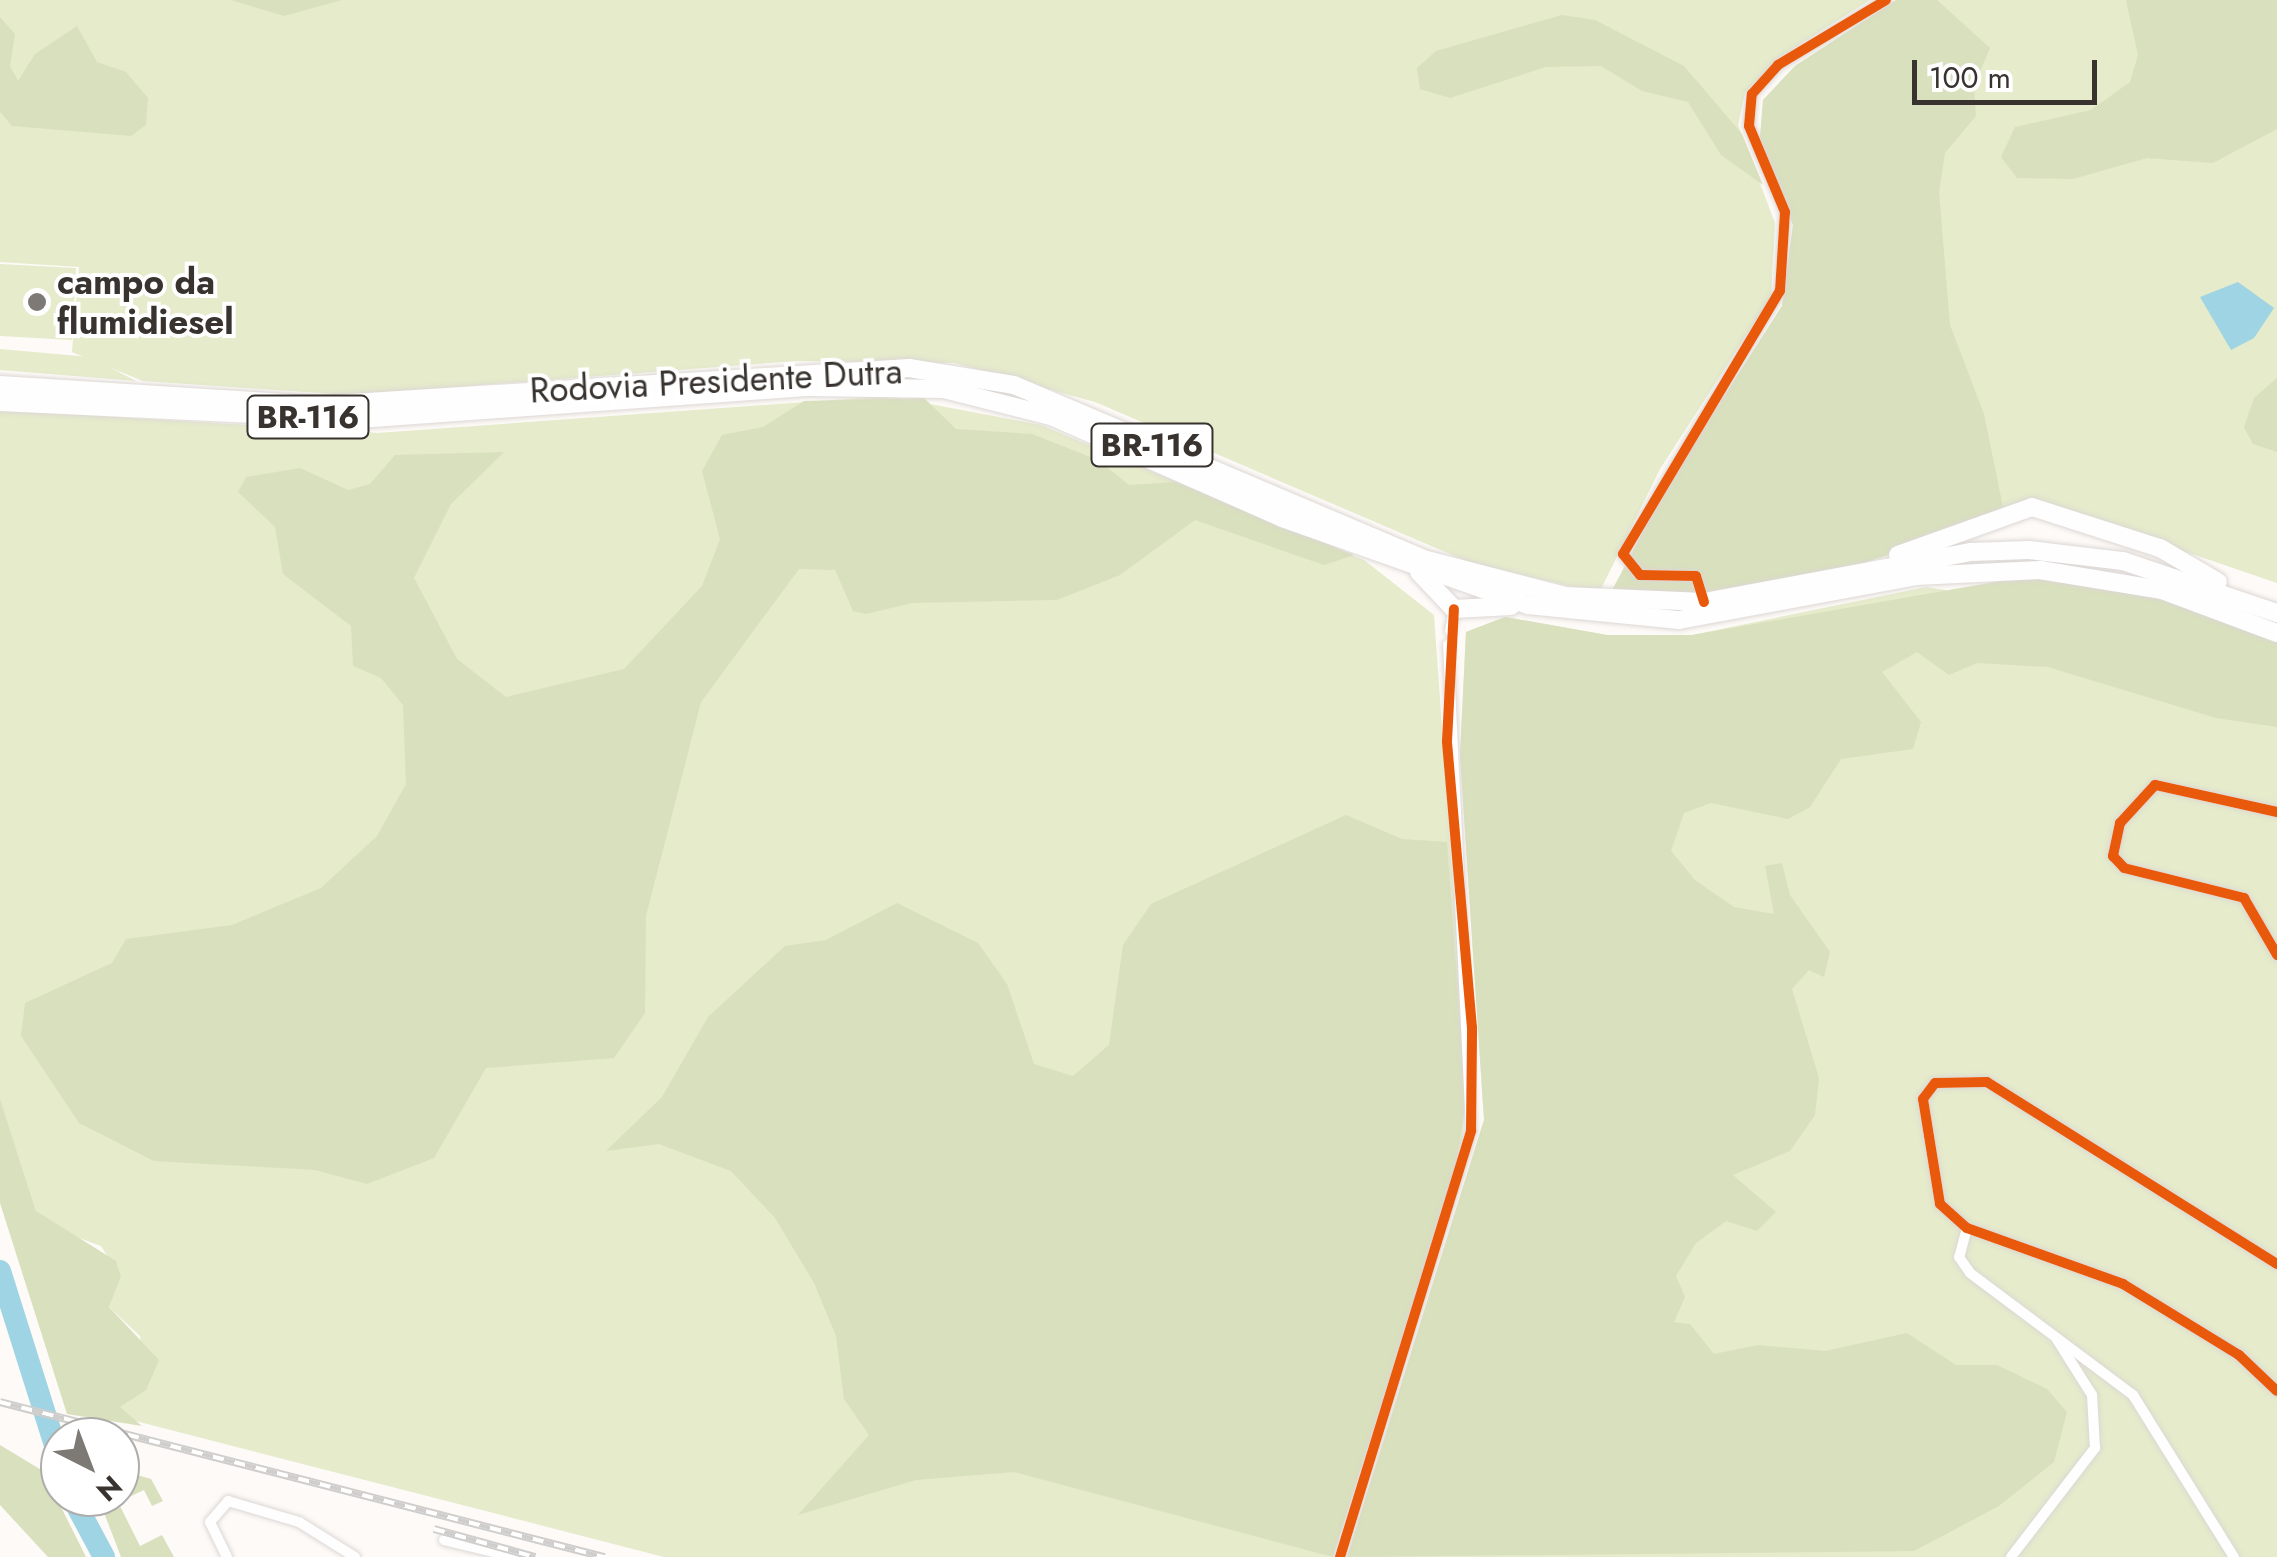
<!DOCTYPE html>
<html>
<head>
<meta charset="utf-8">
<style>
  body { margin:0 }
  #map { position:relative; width:2277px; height:1557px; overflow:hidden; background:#fdfaf7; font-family:Jost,sans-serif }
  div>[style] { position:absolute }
  .green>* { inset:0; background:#e5ebcb; transform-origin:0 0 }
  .forest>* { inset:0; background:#d9e0bd }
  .water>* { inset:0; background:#9ed4e3 }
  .river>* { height:22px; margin:-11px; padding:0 11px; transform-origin:11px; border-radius:11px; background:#9ed4e3 }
  .roads { filter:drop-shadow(0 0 2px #dcd7d4) drop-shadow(0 0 2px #dcd7d4) }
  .minor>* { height:10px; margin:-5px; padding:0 5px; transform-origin:5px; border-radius:5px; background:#fffefe }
  .motorway>* { height:18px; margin:-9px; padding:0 9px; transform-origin:9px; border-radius:9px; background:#fffefe }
  .rail>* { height:8px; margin-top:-4px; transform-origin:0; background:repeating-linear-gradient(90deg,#fff 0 11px,#cfcecc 0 22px); box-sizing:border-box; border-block:2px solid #cfcecc }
  .cycleway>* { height:10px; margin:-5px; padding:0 5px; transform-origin:5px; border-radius:5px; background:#e8590c }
  .dots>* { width:28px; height:28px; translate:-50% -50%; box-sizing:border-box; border:5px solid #fff; border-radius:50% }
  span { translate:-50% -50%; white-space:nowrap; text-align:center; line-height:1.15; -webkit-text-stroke:8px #fff; paint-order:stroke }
  .shield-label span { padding:2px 8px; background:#fff; border:2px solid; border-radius:8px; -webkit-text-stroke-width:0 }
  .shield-label { font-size:32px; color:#38332f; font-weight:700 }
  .poi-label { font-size:35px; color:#38332f; font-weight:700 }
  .left { translate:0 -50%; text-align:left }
  .street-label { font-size:35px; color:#38332f }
  .north { position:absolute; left:40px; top:1417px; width:100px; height:100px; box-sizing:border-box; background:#fff; border:2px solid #afadac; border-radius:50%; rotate:138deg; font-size:28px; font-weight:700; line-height:40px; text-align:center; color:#38332f }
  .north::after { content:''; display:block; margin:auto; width:35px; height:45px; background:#7d7975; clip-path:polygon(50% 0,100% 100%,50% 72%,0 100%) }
  .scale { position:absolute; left:1912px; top:60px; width:185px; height:45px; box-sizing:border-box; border:5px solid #38332f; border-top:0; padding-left:12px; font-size:30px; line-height:35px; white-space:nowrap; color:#38332f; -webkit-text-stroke:8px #fff; paint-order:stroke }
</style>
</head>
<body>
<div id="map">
  <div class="green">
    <i style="clip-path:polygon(0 0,1870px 0,1778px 58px,1745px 93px,1738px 125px,1775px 223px,1771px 297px,1660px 469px,1599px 593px,1471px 563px,1095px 402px,954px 363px,796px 361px,350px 395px,143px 381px,72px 352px,79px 267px,0 262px)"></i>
    <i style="clip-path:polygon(1896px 0,2277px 0,2277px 583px,2040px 502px,1881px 558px,1610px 594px,1782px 306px,1793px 225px,1760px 138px,1763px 100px,1795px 66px)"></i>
    <i style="left:0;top:264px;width:76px;height:72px;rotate:3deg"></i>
    <i style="clip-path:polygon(0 349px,90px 357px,136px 381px,0 370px)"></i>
    <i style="clip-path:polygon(888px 396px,1041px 425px,1364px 560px,1434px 615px,1466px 1068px,1463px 1137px,1333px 1557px,664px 1557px,124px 1418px,118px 1405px,146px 1390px,140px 1336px,109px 1307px,121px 1277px,101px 1246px,52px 1228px,36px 1211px,0 1100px,0 410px,378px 433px)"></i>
    <i style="clip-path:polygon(1926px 587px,2277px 642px,2277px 1557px,1347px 1557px,1484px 1120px,1460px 756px,1466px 632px,1505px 617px,1607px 635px,1692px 635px)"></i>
  </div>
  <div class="forest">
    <i style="clip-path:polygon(231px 0,342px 0,284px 16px)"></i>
    <i style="clip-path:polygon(1896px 0,1937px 0,1990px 48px,1974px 85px,1976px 116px,1945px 153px,1939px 192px,1950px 325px,1984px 414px,2004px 512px,1854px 567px,1717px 594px,1610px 594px,1672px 477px,1782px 306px,1793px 225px,1760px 138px,1763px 100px,1795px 66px)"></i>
    <i style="clip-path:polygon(2126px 0,2277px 0,2277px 129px,2213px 163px,2147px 158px,2073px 179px,2017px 178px,2001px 157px,2015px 127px,2091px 110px,2130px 82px,2138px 55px)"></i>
    <i style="clip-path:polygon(1562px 15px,1595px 20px,1684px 66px,1742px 134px,1763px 185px,1721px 155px,1688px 102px,1642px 91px,1601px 66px,1546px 67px,1450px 98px,1420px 89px,1417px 68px,1436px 51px)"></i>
    <i style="clip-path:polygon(0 17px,15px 34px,10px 66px,18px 81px,35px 54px,77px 26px,97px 62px,126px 72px,148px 98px,146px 125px,131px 136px,12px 126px,0 112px)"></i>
    <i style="clip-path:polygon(2277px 378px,2277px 452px,2253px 444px,2244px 427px,2254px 398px)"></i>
    <i style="clip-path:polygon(924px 398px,956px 429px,1032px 434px,1098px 460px,1129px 485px,1176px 482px,1354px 555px,1324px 565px,1195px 520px,1120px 575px,1057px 600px,912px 603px,866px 614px,853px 611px,835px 570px,799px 569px,701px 702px,646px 916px,645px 1013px,614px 1058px,486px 1068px,434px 1158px,367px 1184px,315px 1170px,154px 1161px,79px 1123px,21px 1036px,25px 1003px,112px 963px,126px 939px,232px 925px,321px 888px,377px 836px,406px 784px,403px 705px,381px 678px,353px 666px,351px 626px,283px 574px,275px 527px,238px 492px,246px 477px,300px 468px,348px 490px,370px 484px,395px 455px,504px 452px,451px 504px,414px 578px,457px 659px,506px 697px,624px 669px,702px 586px,720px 539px,702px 471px,722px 435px,763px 427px,804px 401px)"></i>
    <i style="clip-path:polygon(2023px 577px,2147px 593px,2277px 642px,2277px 727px,2216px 718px,2048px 667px,1977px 663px,1949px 675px,1917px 652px,1882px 672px,1921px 722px,1913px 749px,1841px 759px,1810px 807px,1788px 819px,1711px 803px,1684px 813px,1671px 851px,1695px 880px,1734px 907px,1774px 914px,1765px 866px,1782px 863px,1790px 895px,1830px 952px,1824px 977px,1809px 970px,1792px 989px,1819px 1078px,1815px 1115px,1790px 1151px,1733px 1175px,1776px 1212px,1757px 1231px,1726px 1221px,1696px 1243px,1676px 1276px,1685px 1297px,1674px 1322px,1690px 1324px,1714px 1354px,1758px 1345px,1825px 1351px,1907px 1333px,1956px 1365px,1997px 1365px,2047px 1389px,2067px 1412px,2054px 1462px,1999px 1506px,1914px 1551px,1347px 1557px,1484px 1120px,1460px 756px,1466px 632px,1505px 617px,1607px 635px,1692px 635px)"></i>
    <i style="clip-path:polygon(1346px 815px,1402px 839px,1447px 842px,1466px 1100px,1455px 1172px,1333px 1557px,1014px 1472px,916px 1480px,798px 1515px,869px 1435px,844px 1399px,836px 1336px,814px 1283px,775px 1218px,731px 1171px,659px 1144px,606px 1151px,662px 1097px,708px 1017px,785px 946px,826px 940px,897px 903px,978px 943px,1007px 984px,1034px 1064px,1073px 1076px,1109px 1045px,1123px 945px,1151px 904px)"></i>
    <i style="clip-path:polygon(0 1099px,36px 1211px,116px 1261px,121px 1277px,109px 1307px,159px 1360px,146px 1390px,120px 1407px,142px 1426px,67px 1414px,0 1203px)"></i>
    <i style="clip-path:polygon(0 1445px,43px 1471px,86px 1557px,48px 1557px,0 1505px)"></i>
    <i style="clip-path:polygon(120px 1470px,151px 1479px,163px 1501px,152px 1506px,144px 1490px,118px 1502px,140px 1546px,162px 1535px,174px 1557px,121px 1557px,98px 1497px,120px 1497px)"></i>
  </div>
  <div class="water">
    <i style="clip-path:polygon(2238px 282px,2274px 308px,2254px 338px,2231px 350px,2200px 297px)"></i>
  </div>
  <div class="river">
    <i style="left:0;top:1271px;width:199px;rotate:72.5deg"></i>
    <i style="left:72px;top:1497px;width:68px;rotate:61.9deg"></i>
  </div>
  <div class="roads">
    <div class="minor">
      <i style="left:1704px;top:602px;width:27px;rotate:-107deg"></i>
      <i style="left:1696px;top:576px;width:56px;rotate:-179deg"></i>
      <i style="left:1640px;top:575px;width:27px;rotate:-129deg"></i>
      <i style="left:1623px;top:554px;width:306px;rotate:-59.2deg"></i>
      <i style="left:1780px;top:291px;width:79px;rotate:-86.4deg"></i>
      <i style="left:1785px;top:212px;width:93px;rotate:-112.7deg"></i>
      <i style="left:1749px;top:126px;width:32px;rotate:-85deg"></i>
      <i style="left:1752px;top:94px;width:39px;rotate:-48deg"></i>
      <i style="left:1778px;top:65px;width:126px;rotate:-31deg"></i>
      <i style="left:1450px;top:631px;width:22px;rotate:-80deg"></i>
      <i style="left:2277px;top:812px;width:125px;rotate:-167.5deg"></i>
      <i style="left:2155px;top:785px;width:52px;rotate:132.6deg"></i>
      <i style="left:2120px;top:823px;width:34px;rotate:102deg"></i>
      <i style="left:2113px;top:856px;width:16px;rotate:47deg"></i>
      <i style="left:2124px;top:868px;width:124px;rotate:14deg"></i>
      <i style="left:2244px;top:898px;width:66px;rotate:59.9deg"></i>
      <i style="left:1967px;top:1228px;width:30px;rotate:105deg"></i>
      <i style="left:1959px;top:1257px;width:19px;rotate:55deg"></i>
      <i style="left:1970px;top:1273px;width:204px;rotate:36.8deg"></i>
      <i style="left:2133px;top:1395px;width:191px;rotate:58.1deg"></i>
      <i style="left:2277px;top:1264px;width:342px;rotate:-147.9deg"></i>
      <i style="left:1987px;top:1082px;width:52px;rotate:178.9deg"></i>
      <i style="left:1935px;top:1083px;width:20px;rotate:127deg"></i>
      <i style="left:1923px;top:1099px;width:106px;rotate:80.8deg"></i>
      <i style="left:1940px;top:1204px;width:36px;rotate:42deg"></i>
      <i style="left:1967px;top:1228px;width:166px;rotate:19.7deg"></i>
      <i style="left:2123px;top:1284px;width:136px;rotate:31.5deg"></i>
      <i style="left:2239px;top:1355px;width:52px;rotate:43.5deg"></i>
      <i style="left:444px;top:1540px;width:72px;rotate:13.7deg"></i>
      <i style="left:227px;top:1557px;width:39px;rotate:-116deg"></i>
      <i style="left:210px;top:1522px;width:28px;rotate:-49deg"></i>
      <i style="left:228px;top:1501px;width:74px;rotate:16.5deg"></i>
      <i style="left:299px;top:1522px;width:66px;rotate:32deg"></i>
      <i style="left:1340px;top:1557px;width:446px;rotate:-72.9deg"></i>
      <i style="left:1471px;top:1131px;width:487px;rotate:-92.7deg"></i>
      <i style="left:2011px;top:1557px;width:138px;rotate:-52.4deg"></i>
      <i style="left:2095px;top:1448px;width:53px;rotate:-93.2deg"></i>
      <i style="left:2092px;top:1395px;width:67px;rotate:-122.3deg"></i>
    </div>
    <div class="motorway">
      <i style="left:0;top:385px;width:321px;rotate:3.6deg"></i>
      <i style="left:320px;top:405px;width:590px;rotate:-3.59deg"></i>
      <i style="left:909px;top:368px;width:106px;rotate:9.2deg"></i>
      <i style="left:1014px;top:385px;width:444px;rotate:23deg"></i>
      <i style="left:1423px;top:559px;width:147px;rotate:14.6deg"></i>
      <i style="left:1565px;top:596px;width:139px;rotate:2.5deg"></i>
      <i style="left:1704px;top:602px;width:272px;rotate:-10.6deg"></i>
      <i style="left:1971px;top:552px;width:58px;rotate:-2deg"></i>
      <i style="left:2029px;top:550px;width:95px;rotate:6.7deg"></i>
      <i style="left:2123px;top:561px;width:163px;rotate:18.7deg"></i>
      <i style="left:0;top:402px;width:359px;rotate:2.7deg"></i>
      <i style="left:359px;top:419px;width:452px;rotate:-4.1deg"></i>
      <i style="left:810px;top:387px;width:134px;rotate:0.9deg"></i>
      <i style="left:944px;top:389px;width:110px;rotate:14.2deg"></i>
      <i style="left:1051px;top:416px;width:253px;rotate:23.8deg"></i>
      <i style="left:1282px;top:518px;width:261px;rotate:19.5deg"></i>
      <i style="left:1528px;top:605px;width:152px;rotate:5.7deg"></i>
      <i style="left:1679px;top:620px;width:241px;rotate:-10.5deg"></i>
      <i style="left:1916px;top:576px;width:124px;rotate:-2.8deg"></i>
      <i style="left:2040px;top:570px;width:124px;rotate:9.3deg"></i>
      <i style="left:2162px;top:590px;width:123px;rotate:20.5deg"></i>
      <i style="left:1898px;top:555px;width:142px;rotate:-19.7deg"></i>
      <i style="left:2032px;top:507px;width:134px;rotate:17.8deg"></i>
      <i style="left:2160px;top:548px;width:67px;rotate:30.4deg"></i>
      <i style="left:1419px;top:572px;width:51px;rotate:46.6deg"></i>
      <i style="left:1454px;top:609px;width:57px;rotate:-3deg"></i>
    </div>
  </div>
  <div class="rail">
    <i style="left:0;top:1402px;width:624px;rotate:14.39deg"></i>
    <i style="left:434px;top:1529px;width:105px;rotate:15.5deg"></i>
  </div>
  <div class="cycleway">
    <i style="left:1704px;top:602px;width:27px;rotate:-107deg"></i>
    <i style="left:1696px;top:576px;width:56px;rotate:-179deg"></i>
    <i style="left:1640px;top:575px;width:27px;rotate:-129deg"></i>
    <i style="left:1623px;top:554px;width:306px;rotate:-59.2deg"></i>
    <i style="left:1780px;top:291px;width:79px;rotate:-86.4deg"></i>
    <i style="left:1785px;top:212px;width:93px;rotate:-112.7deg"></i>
    <i style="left:1749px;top:126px;width:32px;rotate:-85deg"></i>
    <i style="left:1752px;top:94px;width:39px;rotate:-48deg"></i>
    <i style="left:1778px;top:65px;width:126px;rotate:-31deg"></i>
    <i style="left:2277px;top:812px;width:125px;rotate:-167.5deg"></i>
    <i style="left:2155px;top:785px;width:52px;rotate:132.6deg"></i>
    <i style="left:2120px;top:823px;width:34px;rotate:102deg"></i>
    <i style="left:2113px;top:856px;width:16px;rotate:47deg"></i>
    <i style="left:2124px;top:868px;width:124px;rotate:14deg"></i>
    <i style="left:2244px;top:898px;width:66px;rotate:59.9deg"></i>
    <i style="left:2277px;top:1264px;width:342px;rotate:-147.9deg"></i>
    <i style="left:1987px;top:1082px;width:52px;rotate:178.9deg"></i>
    <i style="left:1935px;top:1083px;width:20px;rotate:127deg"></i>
    <i style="left:1923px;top:1099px;width:106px;rotate:80.8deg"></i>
    <i style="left:1940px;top:1204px;width:36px;rotate:42deg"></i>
    <i style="left:1967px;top:1228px;width:166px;rotate:19.7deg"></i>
    <i style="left:2123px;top:1284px;width:136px;rotate:31.5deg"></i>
    <i style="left:2239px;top:1355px;width:52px;rotate:43.5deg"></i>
    <i style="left:1340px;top:1557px;width:446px;rotate:-72.9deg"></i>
    <i style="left:1471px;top:1131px;width:103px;rotate:-89.4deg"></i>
    <i style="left:1472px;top:1028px;width:288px;rotate:-95deg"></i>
    <i style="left:1447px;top:741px;width:132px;rotate:-87deg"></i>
  </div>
  <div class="dots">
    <i style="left:37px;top:302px;background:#7d7975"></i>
  </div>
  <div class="shield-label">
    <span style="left:308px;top:417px">BR-116</span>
    <span style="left:1152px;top:445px">BR-116</span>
  </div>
  <div class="poi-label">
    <span class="left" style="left:57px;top:302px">campo da<br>flumidiesel</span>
  </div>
  <div class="street-label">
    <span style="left:716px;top:381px;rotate:-3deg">Rodovia Presidente Dutra</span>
  </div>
  <div class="north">N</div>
  <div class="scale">100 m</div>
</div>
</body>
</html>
